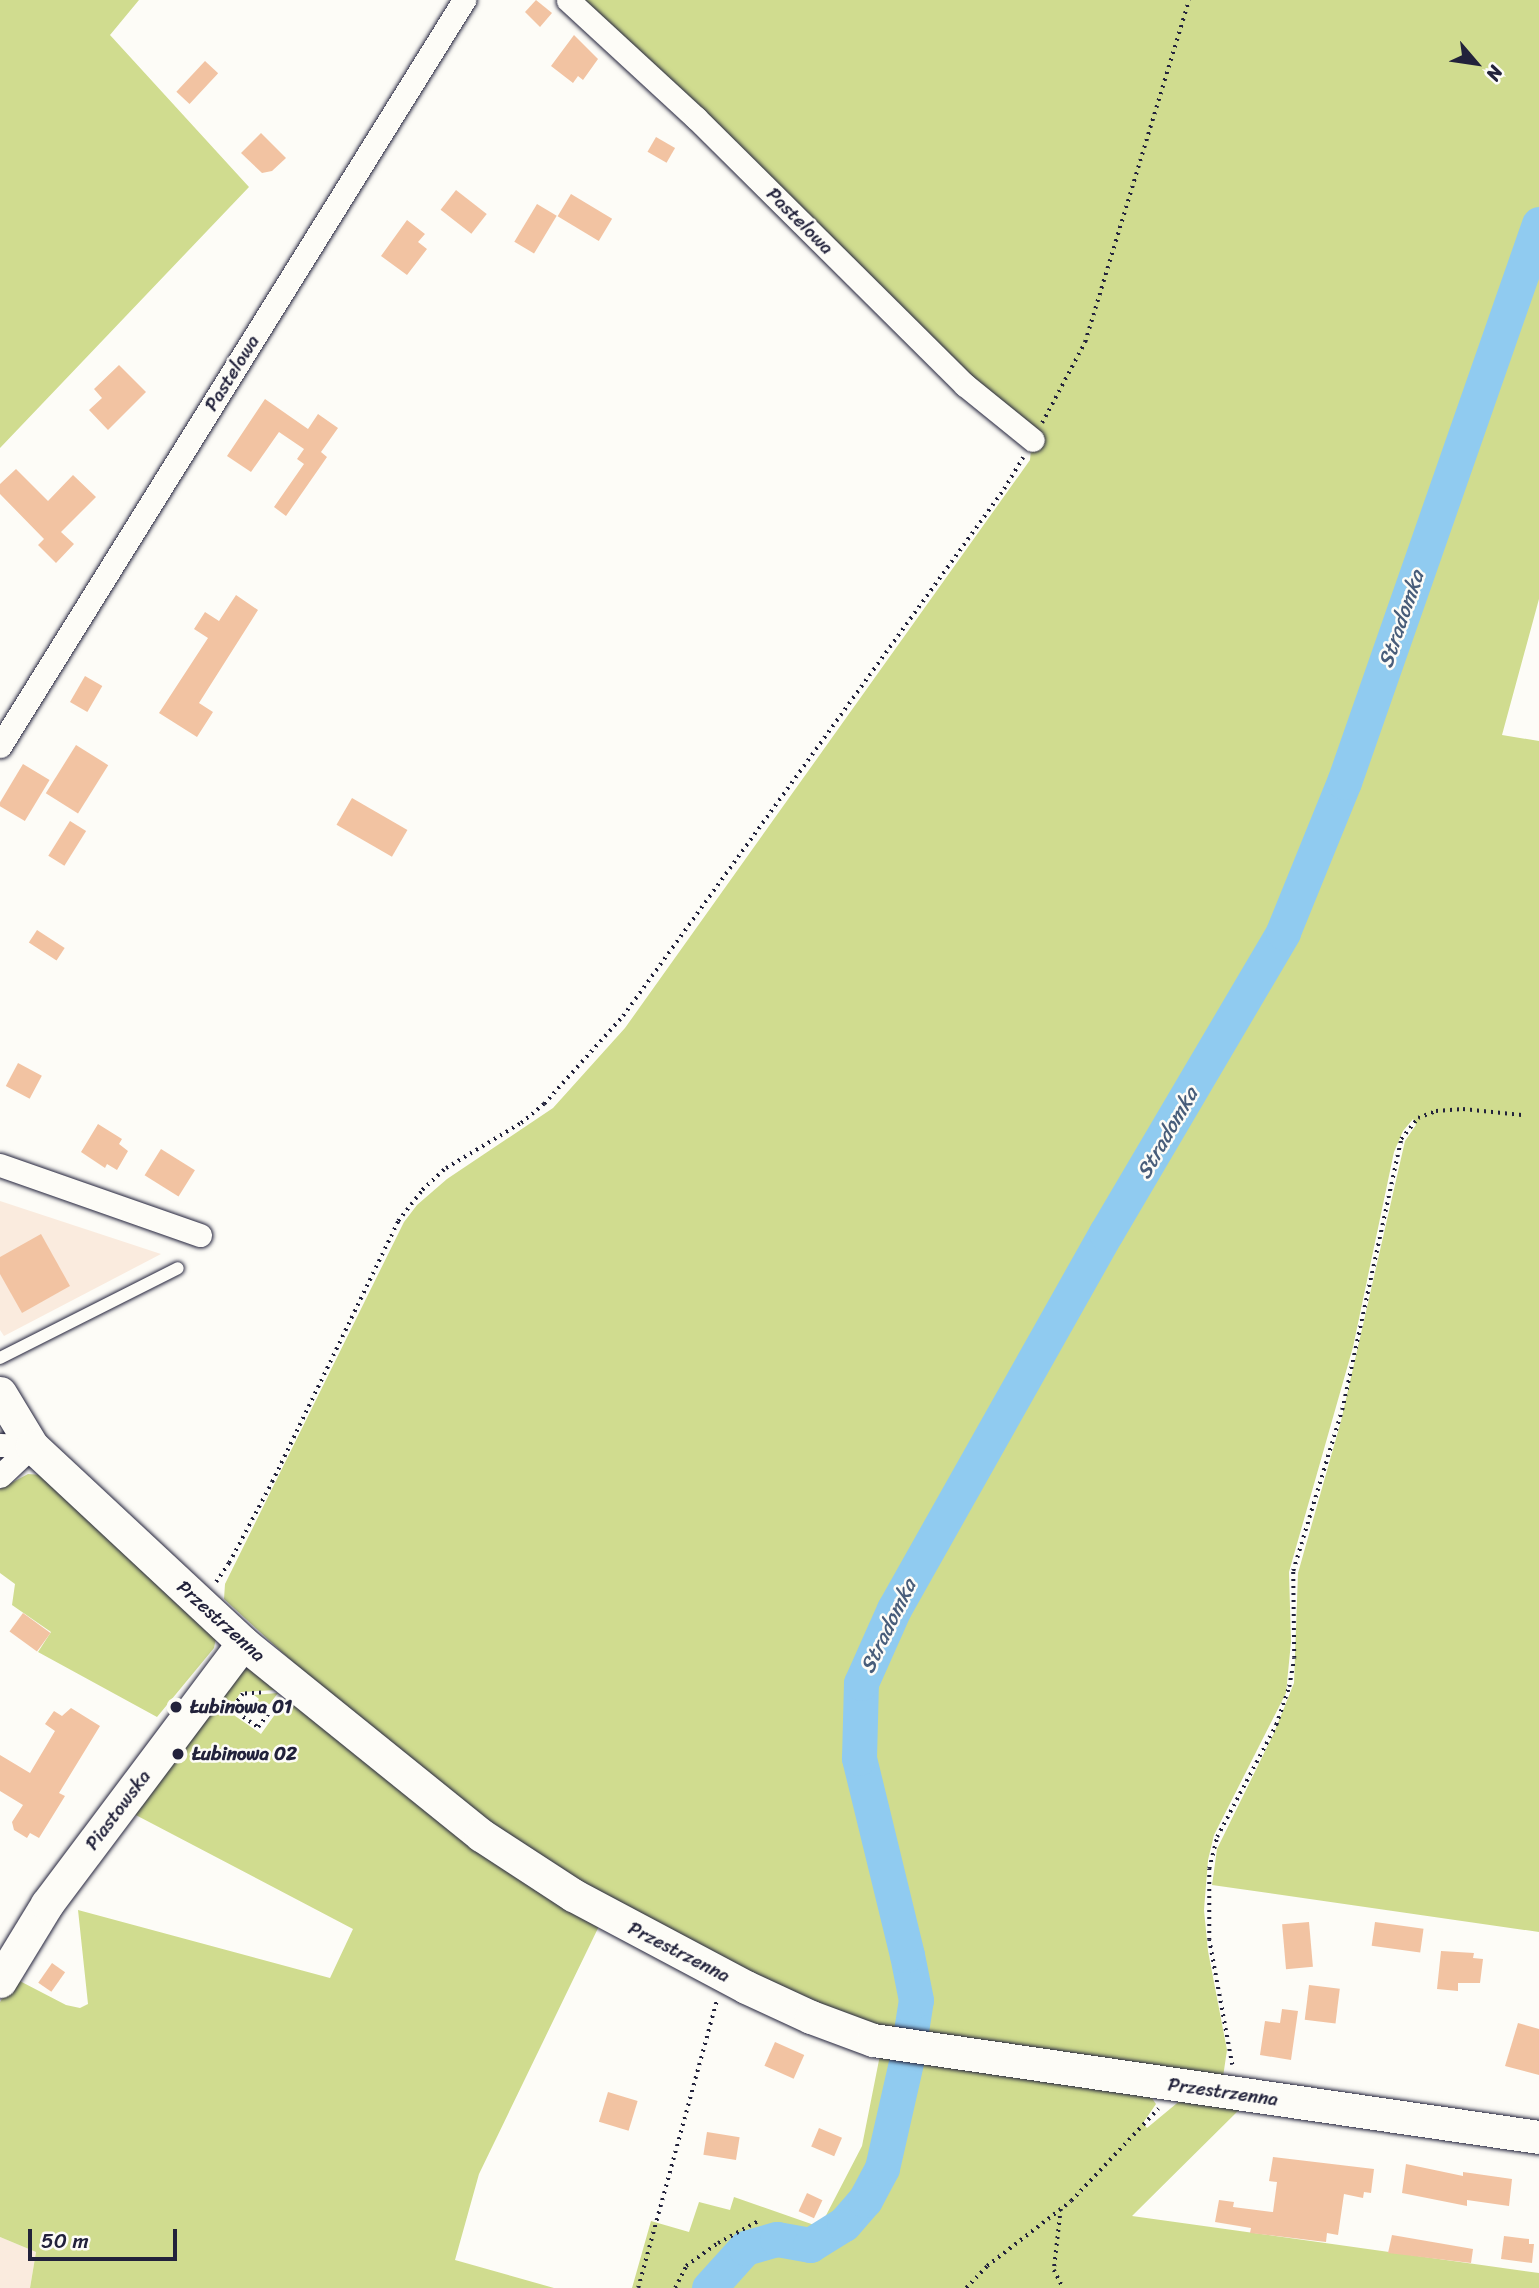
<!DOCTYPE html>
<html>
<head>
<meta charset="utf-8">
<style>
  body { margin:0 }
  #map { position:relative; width:1539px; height:2288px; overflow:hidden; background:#fdfcf7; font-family:Sriracha,sans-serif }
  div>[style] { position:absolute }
  .built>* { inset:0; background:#faebde }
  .green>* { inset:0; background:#d0dc8f }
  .river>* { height:35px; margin:-17.5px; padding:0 17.5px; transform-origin:17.5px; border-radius:17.5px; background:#90cbf0 }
  .building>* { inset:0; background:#f2c3a2; transform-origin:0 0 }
  .path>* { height:3.5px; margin-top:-1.75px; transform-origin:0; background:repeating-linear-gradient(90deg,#22223b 0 2px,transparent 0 7px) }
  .roads { filter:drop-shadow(0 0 2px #22223b) drop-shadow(0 0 2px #22223b) }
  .lane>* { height:12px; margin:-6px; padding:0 6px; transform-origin:6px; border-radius:6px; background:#fdfcf7 }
  .street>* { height:23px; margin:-11.5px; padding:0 11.5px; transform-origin:11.5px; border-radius:11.5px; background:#fdfcf7 }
  .secondary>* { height:33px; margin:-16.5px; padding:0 16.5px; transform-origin:16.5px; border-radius:16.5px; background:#fdfcf7 }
  .dots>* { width:19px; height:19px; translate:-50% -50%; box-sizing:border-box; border:4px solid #fdfcf7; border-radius:50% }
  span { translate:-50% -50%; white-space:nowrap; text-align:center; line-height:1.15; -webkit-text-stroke:5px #fdfcf7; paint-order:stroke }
  .street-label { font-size:19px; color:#22223b }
  .poi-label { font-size:19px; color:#22223b; font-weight:700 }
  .left { translate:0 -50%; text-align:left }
  .water-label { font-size:21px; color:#485d7a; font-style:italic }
  .north { position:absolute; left:1441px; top:28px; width:70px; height:70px; -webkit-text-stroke:5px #fdfcf7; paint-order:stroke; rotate:119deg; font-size:19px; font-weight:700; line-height:28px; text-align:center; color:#22223b }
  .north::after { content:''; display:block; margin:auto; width:24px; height:32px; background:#22223b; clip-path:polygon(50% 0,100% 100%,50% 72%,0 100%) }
  .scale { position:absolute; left:28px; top:2229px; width:149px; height:32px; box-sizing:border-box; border:4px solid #22223b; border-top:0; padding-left:9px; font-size:21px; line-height:24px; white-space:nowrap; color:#22223b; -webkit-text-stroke:5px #fdfcf7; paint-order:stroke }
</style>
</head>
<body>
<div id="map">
  <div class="built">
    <i style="clip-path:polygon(0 1201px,161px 1254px,4px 1336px,0 1330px)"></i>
    <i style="clip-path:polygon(0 2237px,36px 2252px,30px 2288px,0 2288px)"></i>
  </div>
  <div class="green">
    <i style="clip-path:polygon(0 0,139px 0,110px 35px,249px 187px,0 448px)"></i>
    <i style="clip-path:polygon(568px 0,1539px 0,1539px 599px,1502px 735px,1539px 741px,1539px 1932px,1212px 1885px,1217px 1849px,1274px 1733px,1294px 1683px,1298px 1573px,1341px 1421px,1405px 1141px,1416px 1125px,1413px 1119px,1403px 1131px,1394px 1152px,1353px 1347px,1289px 1572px,1291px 1642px,1286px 1693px,1214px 1835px,1208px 1860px,1204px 1910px,1208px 1951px,1227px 2050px,1223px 2077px,886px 2027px,810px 2004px,542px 1861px,355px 1719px,224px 1599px,225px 1584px,404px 1222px,417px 1205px,447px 1179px,553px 1108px,625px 1028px,1030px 460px,1032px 439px)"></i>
    <i style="clip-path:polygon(28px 1474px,42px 1475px,216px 1638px,214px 1648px,157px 1717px,38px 1652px,51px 1632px,12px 1605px,15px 1584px,0 1573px,0 1489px)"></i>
    <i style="clip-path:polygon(252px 1667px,276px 1690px,241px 1692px,228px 1711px,261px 1734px,286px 1699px,297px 1697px,601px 1922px,479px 2174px,455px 2260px,554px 2288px,30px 2288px,36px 2252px,0 2237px,0 2002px,14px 1978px,66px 2005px,80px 2008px,88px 2004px,78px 1910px,330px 1978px,353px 1929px,130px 1812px,241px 1670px)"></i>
    <i style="clip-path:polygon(278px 1693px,262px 1714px,248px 1714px,259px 1699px,254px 1695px)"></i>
    <i style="clip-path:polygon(880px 2055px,1147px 2091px,1156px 2104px,1143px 2123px,1147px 2128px,1182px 2099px,1244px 2105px,1132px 2216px,1539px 2273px,1539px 2288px,632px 2288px,651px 2221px,689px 2232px,699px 2202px,730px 2210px,734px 2197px,820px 2227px,862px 2146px)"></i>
  </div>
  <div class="river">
    <i style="left:911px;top:2031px;width:31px;rotate:-81deg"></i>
    <i style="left:916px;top:2000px;width:46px;rotate:-101.3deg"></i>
    <i style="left:907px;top:1955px;width:203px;rotate:-103.7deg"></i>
    <i style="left:859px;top:1758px;width:75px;rotate:-88.5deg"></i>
    <i style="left:861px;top:1683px;width:81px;rotate:-66deg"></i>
    <i style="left:894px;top:1609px;width:432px;rotate:-60.6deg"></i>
    <i style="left:1106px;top:1233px;width:349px;rotate:-59.5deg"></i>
    <i style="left:1283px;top:932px;width:162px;rotate:-67.9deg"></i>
    <i style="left:1344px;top:782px;width:591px;rotate:-70.74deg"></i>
    <i style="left:709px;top:2288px;width:54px;rotate:-48deg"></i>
    <i style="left:745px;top:2248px;width:33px;rotate:-16deg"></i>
    <i style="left:777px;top:2239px;width:34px;rotate:10deg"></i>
    <i style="left:810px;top:2245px;width:40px;rotate:-32deg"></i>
    <i style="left:844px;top:2224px;width:32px;rotate:-49deg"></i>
    <i style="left:865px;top:2200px;width:36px;rotate:-62deg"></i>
    <i style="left:882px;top:2168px;width:126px;rotate:-77.2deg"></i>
  </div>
  <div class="building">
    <i style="clip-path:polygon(536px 0,552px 13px,540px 27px,525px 12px)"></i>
    <i style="clip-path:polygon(574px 35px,598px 59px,583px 80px,578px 76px,573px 83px,551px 66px)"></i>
    <i style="left:205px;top:61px;width:18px;height:42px;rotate:43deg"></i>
    <i style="clip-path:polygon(261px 133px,286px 158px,272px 171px,262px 173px,241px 153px)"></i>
    <i style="left:656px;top:137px;width:22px;height:17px;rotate:30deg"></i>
    <i style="left:456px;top:190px;width:39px;height:25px;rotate:38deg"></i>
    <i style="left:571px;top:194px;width:48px;height:26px;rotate:31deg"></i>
    <i style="left:537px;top:204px;width:23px;height:44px;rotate:31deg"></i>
    <i style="clip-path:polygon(407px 220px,425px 234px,418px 242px,427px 249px,407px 275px,381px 256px)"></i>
    <i style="clip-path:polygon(119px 365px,146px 392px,108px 430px,89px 410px,102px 398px,94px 389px)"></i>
    <i style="clip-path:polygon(265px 399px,308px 429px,318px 414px,338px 428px,321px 452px,327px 457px,286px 516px,274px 507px,304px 464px,297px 459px,304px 449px,279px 432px,251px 472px,227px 456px)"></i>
    <i style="clip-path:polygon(16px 469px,48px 501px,73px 475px,96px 497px,61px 532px,74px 544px,56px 563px,38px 545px,44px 539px,0 494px,0 484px)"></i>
    <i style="clip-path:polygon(236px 595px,258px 610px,199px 703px,213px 712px,197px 737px,159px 713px,208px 638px,194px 629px,205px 612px,219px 621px)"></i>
    <i style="left:85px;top:676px;width:20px;height:30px;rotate:30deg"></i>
    <i style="left:76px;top:745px;width:38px;height:57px;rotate:32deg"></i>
    <i style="left:23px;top:764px;width:31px;height:48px;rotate:31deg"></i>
    <i style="left:352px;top:798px;width:64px;height:31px;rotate:30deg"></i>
    <i style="left:70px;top:821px;width:19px;height:41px;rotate:32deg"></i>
    <i style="left:37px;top:930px;width:33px;height:15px;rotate:33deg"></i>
    <i style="left:18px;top:1063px;width:27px;height:26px;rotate:28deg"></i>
    <i style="clip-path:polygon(98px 1124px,122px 1139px,119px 1144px,128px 1151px,117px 1170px,107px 1164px,105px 1168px,81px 1152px)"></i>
    <i style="left:161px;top:1149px;width:40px;height:31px;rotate:32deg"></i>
    <i style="clip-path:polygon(41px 1234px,70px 1286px,22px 1313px,0 1274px,0 1257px)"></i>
    <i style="left:23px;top:1613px;width:34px;height:23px;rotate:36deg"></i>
    <i style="clip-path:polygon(71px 1708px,100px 1726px,59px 1793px,65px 1796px,39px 1838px,30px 1833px,27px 1838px,14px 1830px,12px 1822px,23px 1805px,0 1791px,0 1755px,30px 1773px,55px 1731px,45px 1724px,54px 1711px,62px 1716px)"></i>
    <i style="left:1309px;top:1922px;width:45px;height:27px;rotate:85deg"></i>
    <i style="left:1375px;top:1922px;width:49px;height:24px;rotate:8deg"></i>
    <i style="clip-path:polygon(1441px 1951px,1474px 1953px,1473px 1958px,1483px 1959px,1480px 1983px,1458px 1983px,1458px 1991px,1437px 1989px)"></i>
    <i style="left:52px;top:1963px;width:16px;height:24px;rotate:35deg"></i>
    <i style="left:1309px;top:1985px;width:31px;height:35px;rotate:7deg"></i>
    <i style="clip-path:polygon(1282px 2009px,1298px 2011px,1291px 2060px,1260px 2055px,1265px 2021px,1280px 2023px)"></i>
    <i style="clip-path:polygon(1518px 2023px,1539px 2029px,1539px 2075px,1505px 2066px)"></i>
    <i style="left:775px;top:2042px;width:32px;height:26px;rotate:24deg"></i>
    <i style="left:608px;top:2092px;width:31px;height:31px;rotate:17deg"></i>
    <i style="left:819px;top:2128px;width:25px;height:20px;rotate:23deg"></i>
    <i style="left:707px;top:2132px;width:33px;height:23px;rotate:9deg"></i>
    <i style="clip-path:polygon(1273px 2157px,1374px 2169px,1371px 2193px,1364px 2192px,1363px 2198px,1344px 2194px,1338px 2235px,1327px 2233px,1326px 2242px,1250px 2233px,1251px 2228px,1215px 2222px,1219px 2200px,1234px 2202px,1233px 2207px,1273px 2212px,1277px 2182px,1269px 2181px)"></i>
    <i style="clip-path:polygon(1406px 2164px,1463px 2176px,1463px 2172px,1512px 2179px,1509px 2206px,1467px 2200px,1467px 2206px,1402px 2193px)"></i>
    <i style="left:807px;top:2193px;width:17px;height:20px;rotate:25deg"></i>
    <i style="clip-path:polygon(1392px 2235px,1473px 2249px,1471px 2263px,1388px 2253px)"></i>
    <i style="clip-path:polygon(1504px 2236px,1529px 2239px,1529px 2244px,1534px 2244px,1532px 2263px,1501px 2259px)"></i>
  </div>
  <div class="path">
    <i style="left:1042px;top:423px;width:92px;rotate:-62deg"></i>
    <i style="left:1085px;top:342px;width:357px;rotate:-73.1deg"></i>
    <i style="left:216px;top:1582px;width:23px;rotate:-56deg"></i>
    <i style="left:229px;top:1563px;width:92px;rotate:-62deg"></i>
    <i style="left:272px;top:1482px;width:290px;rotate:-64.2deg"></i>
    <i style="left:398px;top:1221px;width:39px;rotate:-52deg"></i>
    <i style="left:422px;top:1190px;width:33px;rotate:-43deg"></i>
    <i style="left:446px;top:1168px;width:87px;rotate:-31deg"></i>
    <i style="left:521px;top:1123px;width:30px;rotate:-40deg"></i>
    <i style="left:544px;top:1104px;width:118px;rotate:-48.1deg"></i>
    <i style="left:623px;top:1016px;width:650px;rotate:-54.13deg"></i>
    <i style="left:1004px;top:489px;width:37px;rotate:-59deg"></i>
    <i style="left:261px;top:1693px;width:18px;rotate:177deg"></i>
    <i style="left:243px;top:1694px;width:19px;rotate:126deg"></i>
    <i style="left:232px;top:1709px;width:32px;rotate:35deg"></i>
    <i style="left:258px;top:1727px;width:29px;rotate:-52deg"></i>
    <i style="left:1232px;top:2065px;width:127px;rotate:-100.4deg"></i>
    <i style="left:1209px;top:1940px;width:71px;rotate:-90deg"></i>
    <i style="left:1209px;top:1869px;width:33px;rotate:-76deg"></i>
    <i style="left:1217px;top:1837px;width:127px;rotate:-62.2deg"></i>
    <i style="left:1276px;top:1725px;width:40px;rotate:-71.1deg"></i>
    <i style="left:1289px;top:1687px;width:29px;rotate:-80deg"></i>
    <i style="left:1294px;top:1658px;width:87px;rotate:-90.7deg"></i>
    <i style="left:1293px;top:1571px;width:168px;rotate:-73.1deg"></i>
    <i style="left:1342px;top:1410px;width:277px;rotate:-77.7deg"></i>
    <i style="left:1401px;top:1139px;width:27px;rotate:-51deg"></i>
    <i style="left:1418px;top:1118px;width:19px;rotate:-21deg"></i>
    <i style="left:1436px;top:1111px;width:27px;rotate:-4deg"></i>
    <i style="left:1463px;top:1109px;width:59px;rotate:5.8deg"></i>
    <i style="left:1061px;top:2209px;width:61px;rotate:96.5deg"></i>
    <i style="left:1054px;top:2270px;width:20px;rotate:63deg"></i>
    <i style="left:638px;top:2288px;width:299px;rotate:-74.7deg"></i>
    <i style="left:675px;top:2288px;width:25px;rotate:-63deg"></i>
    <i style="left:686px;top:2266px;width:39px;rotate:-36deg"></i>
    <i style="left:718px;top:2243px;width:48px;rotate:-28.7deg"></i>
    <i style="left:966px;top:2288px;width:30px;rotate:-46deg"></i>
    <i style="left:987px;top:2266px;width:106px;rotate:-37.7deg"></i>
    <i style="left:1071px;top:2201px;width:127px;rotate:-46.6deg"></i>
  </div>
  <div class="roads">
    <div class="lane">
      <i style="left:0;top:1358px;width:199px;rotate:-26.8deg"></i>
    </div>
    <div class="street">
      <i style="left:568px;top:0;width:174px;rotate:42.7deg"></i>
      <i style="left:696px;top:118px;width:379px;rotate:44.8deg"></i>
      <i style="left:965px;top:385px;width:87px;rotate:39deg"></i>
      <i style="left:0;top:746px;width:879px;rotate:-58.12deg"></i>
      <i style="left:0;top:1165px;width:212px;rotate:19.3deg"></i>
      <i style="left:0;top:1445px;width:32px;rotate:2deg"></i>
      <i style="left:0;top:1476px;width:44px;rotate:-43.2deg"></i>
    </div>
    <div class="secondary">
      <i style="left:0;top:1393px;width:62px;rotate:58.9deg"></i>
      <i style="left:32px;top:1446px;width:289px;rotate:43deg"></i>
      <i style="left:243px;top:1643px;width:306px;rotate:38.9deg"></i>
      <i style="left:481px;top:1835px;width:110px;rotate:33.1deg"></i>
      <i style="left:573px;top:1895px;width:196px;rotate:28deg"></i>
      <i style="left:746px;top:1987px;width:72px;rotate:24.8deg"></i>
      <i style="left:811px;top:2017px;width:66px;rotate:20.4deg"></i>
      <i style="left:873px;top:2040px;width:673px;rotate:8.29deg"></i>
      <i style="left:0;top:1981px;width:90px;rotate:-58.6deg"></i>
      <i style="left:47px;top:1904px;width:326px;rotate:-53.1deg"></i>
    </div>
  </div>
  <div class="dots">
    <i style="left:176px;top:1707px;background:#22223b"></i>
    <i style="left:178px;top:1754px;background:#22223b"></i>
  </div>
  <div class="street-label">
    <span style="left:800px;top:221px;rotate:45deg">Pastelowa</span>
    <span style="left:232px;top:373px;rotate:-58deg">Pastelowa</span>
    <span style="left:221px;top:1621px;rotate:42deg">Przestrzenna</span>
    <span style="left:118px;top:1810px;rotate:-53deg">Piastowska</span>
    <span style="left:679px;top:1952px;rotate:27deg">Przestrzenna</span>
    <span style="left:1223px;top:2092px;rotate:8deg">Przestrzenna</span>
  </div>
  <div class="poi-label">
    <span class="left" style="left:190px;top:1707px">Łubinowa 01</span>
    <span class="left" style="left:192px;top:1754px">Łubinowa 02</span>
  </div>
  <div class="water-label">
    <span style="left:1401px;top:619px;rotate:-71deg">Stradomka</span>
    <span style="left:1167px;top:1133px;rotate:-60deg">Stradomka</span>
    <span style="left:888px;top:1626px;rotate:-64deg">Stradomka</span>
  </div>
  <div class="north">N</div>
  <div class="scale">50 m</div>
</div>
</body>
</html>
